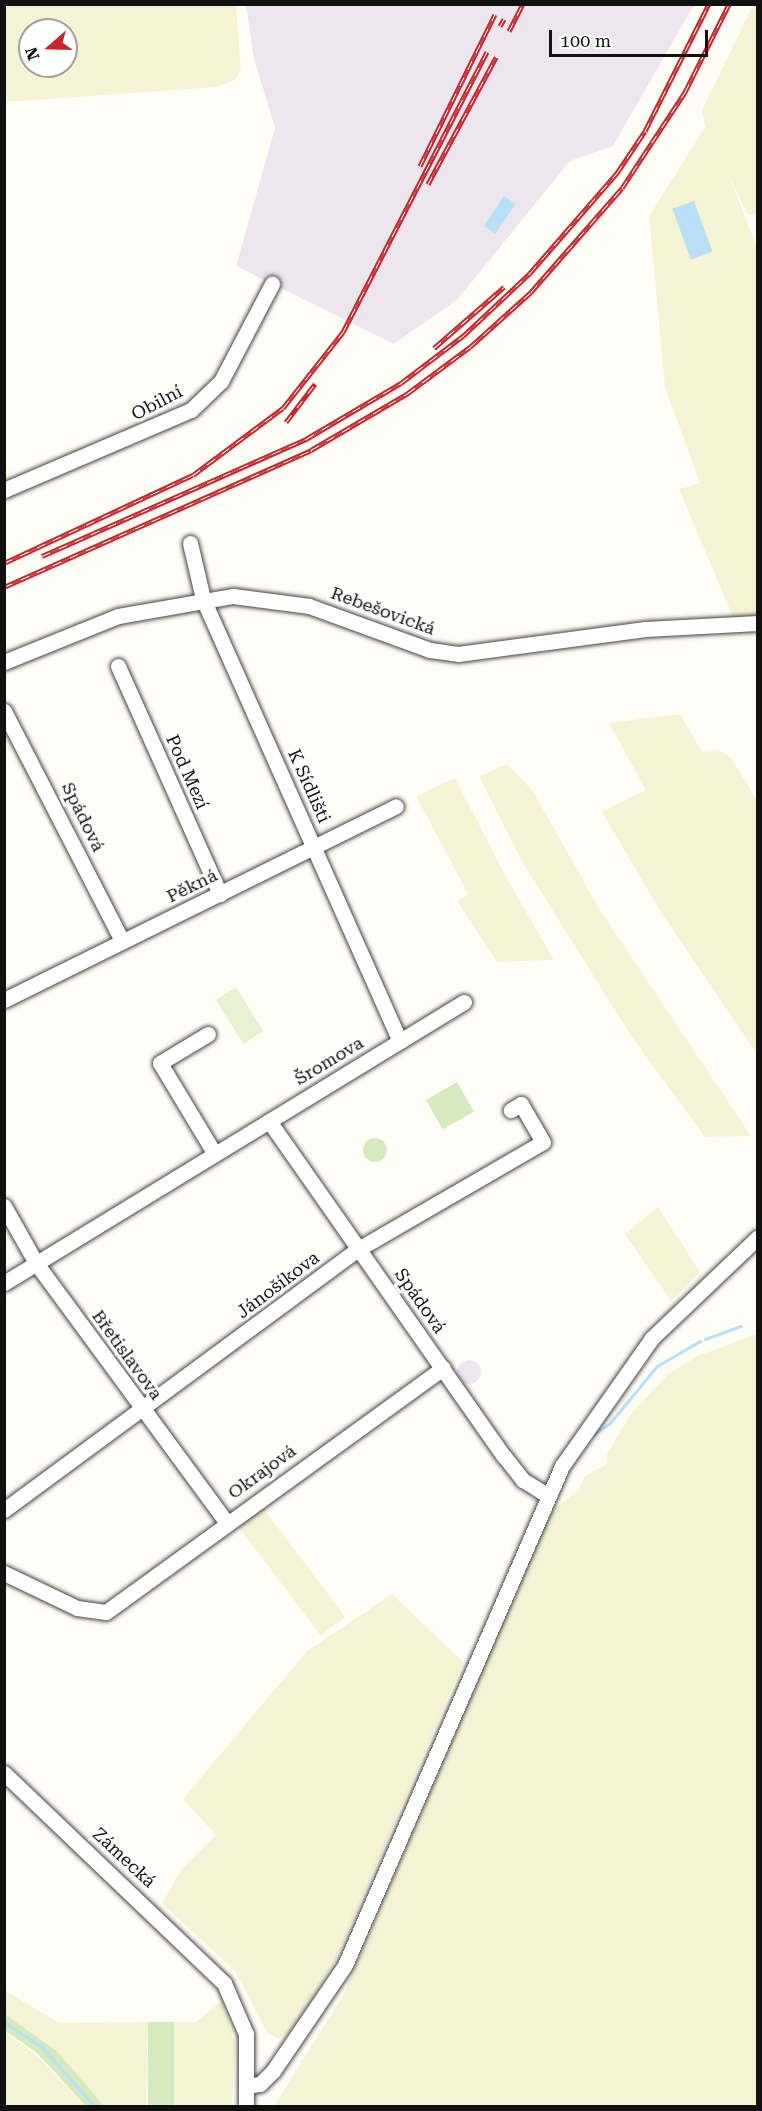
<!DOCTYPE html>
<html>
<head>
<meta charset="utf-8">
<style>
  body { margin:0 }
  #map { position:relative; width:762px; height:2111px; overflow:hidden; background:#fffdf5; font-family:"Roboto Serif",serif }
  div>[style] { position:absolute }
  .industrial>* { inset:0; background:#eee6ef }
  .round { border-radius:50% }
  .farmland>* { inset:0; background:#f6f3d4; transform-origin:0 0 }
  .green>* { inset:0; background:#d5ebbd; transform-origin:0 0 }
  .pitch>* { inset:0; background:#e6f2cf; transform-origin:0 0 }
  .water>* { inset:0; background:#b9e0f7; transform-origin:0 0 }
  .stream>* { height:3px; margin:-1.5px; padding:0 1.5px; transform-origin:1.5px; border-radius:1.5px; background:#b9e0f7 }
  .roads { filter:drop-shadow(0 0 2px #444) drop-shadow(0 0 2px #444) }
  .minor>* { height:15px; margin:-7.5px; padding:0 7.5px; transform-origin:7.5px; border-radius:7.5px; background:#fff }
  .rail>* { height:5px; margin-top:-2.5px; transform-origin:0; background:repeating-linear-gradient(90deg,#fff 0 9px,#c4262e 0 18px); box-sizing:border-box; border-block:2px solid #c4262e }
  span { translate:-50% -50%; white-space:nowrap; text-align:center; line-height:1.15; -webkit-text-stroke:6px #fff; paint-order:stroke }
  .street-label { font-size:18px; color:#111 }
  .frame { position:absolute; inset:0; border:6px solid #111; pointer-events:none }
  .north { position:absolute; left:18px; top:18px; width:60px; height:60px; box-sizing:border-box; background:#fff; border:2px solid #a0a0a0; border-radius:50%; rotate:250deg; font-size:16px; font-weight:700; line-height:24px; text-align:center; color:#111 }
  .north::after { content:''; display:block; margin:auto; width:21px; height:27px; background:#c4262e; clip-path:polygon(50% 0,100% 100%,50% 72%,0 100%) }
  .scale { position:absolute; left:549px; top:30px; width:159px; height:27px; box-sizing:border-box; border:3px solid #111; border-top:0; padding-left:8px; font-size:18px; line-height:21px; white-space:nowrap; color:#111; -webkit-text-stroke:4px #fff; paint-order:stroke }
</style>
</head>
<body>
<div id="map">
  <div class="industrial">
    <i style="clip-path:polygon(246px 5px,694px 5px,613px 146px,570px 161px,457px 300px,394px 344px,236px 266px,275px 128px,254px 59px)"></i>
    <i class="round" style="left:457px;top:1360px;width:24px;height:24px"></i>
  </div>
  <div class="farmland">
    <i style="clip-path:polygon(evenodd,5px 4px,236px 5px,241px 70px,235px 80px,217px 87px,5px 102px,5px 4px,30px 30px,66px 30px,66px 66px,30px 66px,30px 30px)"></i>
    <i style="clip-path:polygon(753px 5px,757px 5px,757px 216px,747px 214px,726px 169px,757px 247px,757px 617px,733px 617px,679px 489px,700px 483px,665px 388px,649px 216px,705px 127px,702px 110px)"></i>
    <i style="clip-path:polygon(680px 714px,702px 752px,719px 750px,731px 758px,757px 800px,757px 1054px,662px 914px,602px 812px,646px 790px,609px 723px)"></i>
    <i style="clip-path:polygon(507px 764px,533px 791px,598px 907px,751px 1136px,705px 1137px,631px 1036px,523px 863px,484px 787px,480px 776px)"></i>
    <i style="clip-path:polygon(455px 778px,505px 875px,554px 960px,497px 962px,457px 901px,468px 894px,416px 796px)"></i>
    <i style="clip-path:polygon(658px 1207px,700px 1272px,671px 1301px,625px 1234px)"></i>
    <i style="clip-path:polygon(757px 1334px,757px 2106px,274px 2106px,344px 1994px,551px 1512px,579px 1489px,585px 1476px,607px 1464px,607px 1454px,630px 1415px,668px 1374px,697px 1356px)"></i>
    <i style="left:261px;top:1505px;width:140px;height:31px;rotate:53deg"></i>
    <i style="clip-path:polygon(392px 1594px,463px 1662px,336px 1959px,296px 2026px,278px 2039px,267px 2032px,235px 1971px,162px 1903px,181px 1870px,216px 1835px,183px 1799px,307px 1651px)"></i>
    <i style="clip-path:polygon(4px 1990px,59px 2023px,148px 2022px,146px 2106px,104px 2106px,58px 2052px,5px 2014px)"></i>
    <i style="clip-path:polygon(222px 2001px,235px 2044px,232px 2106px,171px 2106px,174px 2022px,196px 2022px)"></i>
    <i style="clip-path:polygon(5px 2032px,37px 2056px,86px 2106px,5px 2106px)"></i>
  </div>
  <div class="green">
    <i style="left:457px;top:1082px;width:34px;height:36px;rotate:60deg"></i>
    <i class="round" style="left:363px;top:1138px;width:24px;height:24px"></i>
    <i style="clip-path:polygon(5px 2014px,58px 2052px,104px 2106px,86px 2106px,36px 2052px,5px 2031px)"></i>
    <i style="left:148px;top:2022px;width:26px;height:84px"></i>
  </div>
  <div class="pitch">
    <i style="left:236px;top:987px;width:52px;height:24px;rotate:58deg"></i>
  </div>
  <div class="water">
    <i style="left:504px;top:196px;width:14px;height:36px;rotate:34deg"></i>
    <i style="left:694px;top:201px;width:54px;height:23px;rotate:70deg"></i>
  </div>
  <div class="stream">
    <i style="left:705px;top:1339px;width:38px;rotate:-20deg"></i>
    <i style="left:592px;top:1435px;width:20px;rotate:-33deg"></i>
    <i style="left:609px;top:1424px;width:75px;rotate:-50.4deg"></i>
    <i style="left:657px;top:1366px;width:50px;rotate:-30.2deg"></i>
    <i style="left:4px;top:2022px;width:45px;rotate:33.3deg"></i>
    <i style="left:42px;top:2047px;width:79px;rotate:48.6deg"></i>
  </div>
  <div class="roads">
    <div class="minor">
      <i style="left:4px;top:490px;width:203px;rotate:-23.2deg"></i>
      <i style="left:191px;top:410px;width:42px;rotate:-44deg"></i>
      <i style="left:221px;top:381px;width:110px;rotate:-62.3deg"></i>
      <i style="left:190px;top:543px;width:57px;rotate:76.9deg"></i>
      <i style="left:203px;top:599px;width:484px;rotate:66deg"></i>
      <i style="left:4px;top:662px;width:123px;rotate:-22deg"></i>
      <i style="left:118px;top:616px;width:117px;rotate:-9.9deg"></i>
      <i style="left:233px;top:596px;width:77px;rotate:7.5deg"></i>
      <i style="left:309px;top:606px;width:129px;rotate:20deg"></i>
      <i style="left:430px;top:650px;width:28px;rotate:8deg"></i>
      <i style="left:458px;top:654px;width:189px;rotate:-7.6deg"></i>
      <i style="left:645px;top:629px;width:113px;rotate:-3deg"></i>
      <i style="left:118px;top:666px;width:250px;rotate:65.9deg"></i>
      <i style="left:4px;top:711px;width:259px;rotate:62.8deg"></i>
      <i style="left:4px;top:1000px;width:437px;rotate:-26.3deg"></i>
      <i style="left:208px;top:1034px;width:56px;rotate:148.9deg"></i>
      <i style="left:160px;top:1063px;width:106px;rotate:58.9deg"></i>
      <i style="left:269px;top:1121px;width:409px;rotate:55deg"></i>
      <i style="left:504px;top:1456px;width:31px;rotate:52deg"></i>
      <i style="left:523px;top:1480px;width:28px;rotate:32deg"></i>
      <i style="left:4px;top:1206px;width:65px;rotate:60.7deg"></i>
      <i style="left:36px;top:1263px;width:321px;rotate:53.7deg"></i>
      <i style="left:4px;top:1283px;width:539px;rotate:-31.42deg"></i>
      <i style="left:4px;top:1510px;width:442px;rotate:-36.4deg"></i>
      <i style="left:360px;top:1248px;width:211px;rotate:-30.1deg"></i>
      <i style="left:543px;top:1142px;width:44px;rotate:-120.1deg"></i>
      <i style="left:521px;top:1104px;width:12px;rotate:149deg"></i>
      <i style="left:4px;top:1573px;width:81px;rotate:25.6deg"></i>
      <i style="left:77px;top:1608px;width:29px;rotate:8deg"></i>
      <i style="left:106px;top:1612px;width:416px;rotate:-35.9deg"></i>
      <i style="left:4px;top:1773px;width:304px;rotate:43.7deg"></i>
      <i style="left:224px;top:1983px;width:56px;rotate:66.7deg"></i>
      <i style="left:246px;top:2034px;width:72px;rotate:90deg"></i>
      <i style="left:247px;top:2086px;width:13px;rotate:-9deg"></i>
      <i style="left:260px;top:2084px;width:18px;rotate:-45deg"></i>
      <i style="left:273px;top:2071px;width:128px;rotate:-55.8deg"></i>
      <i style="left:345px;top:1965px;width:544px;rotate:-66.5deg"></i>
      <i style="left:562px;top:1466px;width:156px;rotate:-54.9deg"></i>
      <i style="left:652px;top:1338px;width:146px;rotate:-43.6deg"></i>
    </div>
  </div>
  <div class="rail">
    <i style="left:500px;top:26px;width:8px;rotate:-60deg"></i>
    <i style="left:509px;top:31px;width:30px;rotate:-63deg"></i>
    <i style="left:420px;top:166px;width:169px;rotate:-63.7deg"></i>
    <i style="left:428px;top:184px;width:144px;rotate:-61.8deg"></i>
    <i style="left:434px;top:348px;width:93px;rotate:-41.1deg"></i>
    <i style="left:286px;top:422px;width:48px;rotate:-52.7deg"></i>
    <i style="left:42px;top:556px;width:289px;rotate:-23.9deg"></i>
    <i style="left:306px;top:439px;width:110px;rotate:-30.5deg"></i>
    <i style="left:401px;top:383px;width:78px;rotate:-37.2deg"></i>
    <i style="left:463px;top:336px;width:92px;rotate:-43.2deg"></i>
    <i style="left:530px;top:273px;width:133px;rotate:-49deg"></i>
    <i style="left:617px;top:173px;width:50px;rotate:-56.3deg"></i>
    <i style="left:645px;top:131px;width:142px;rotate:-63.3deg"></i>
    <i style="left:4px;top:563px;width:208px;rotate:-25deg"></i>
    <i style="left:193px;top:475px;width:112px;rotate:-36.7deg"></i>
    <i style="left:283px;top:408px;width:97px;rotate:-51.7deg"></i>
    <i style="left:343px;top:332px;width:315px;rotate:-62.8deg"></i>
    <i style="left:4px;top:587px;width:336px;rotate:-24deg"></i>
    <i style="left:311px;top:450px;width:113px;rotate:-30.4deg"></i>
    <i style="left:408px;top:393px;width:77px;rotate:-36.6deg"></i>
    <i style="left:470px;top:347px;width:82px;rotate:-42deg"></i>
    <i style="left:531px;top:292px;width:138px;rotate:-48.8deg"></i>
    <i style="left:622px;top:188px;width:115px;rotate:-56.7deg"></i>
    <i style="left:685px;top:92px;width:98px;rotate:-63.4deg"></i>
  </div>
  <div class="street-label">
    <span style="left:157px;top:403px;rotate:-28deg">Obilní</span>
    <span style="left:383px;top:611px;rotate:20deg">Rebešovická</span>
    <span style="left:187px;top:772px;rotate:66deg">Pod Mezí</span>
    <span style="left:309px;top:786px;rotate:66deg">K Sídlišti</span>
    <span style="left:83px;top:817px;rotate:64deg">Spádová</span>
    <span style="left:192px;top:886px;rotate:-26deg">Pěkná</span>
    <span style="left:329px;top:1061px;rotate:-31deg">Šromova</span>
    <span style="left:278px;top:1285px;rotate:-37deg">Jánošíkova</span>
    <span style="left:420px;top:1301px;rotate:55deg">Spádová</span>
    <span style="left:127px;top:1355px;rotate:54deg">Břetislavova</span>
    <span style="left:262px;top:1472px;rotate:-36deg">Okrajová</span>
    <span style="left:124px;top:1858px;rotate:43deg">Zámecká</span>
  </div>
  <div class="frame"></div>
  <div class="north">N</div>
  <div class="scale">100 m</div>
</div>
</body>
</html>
